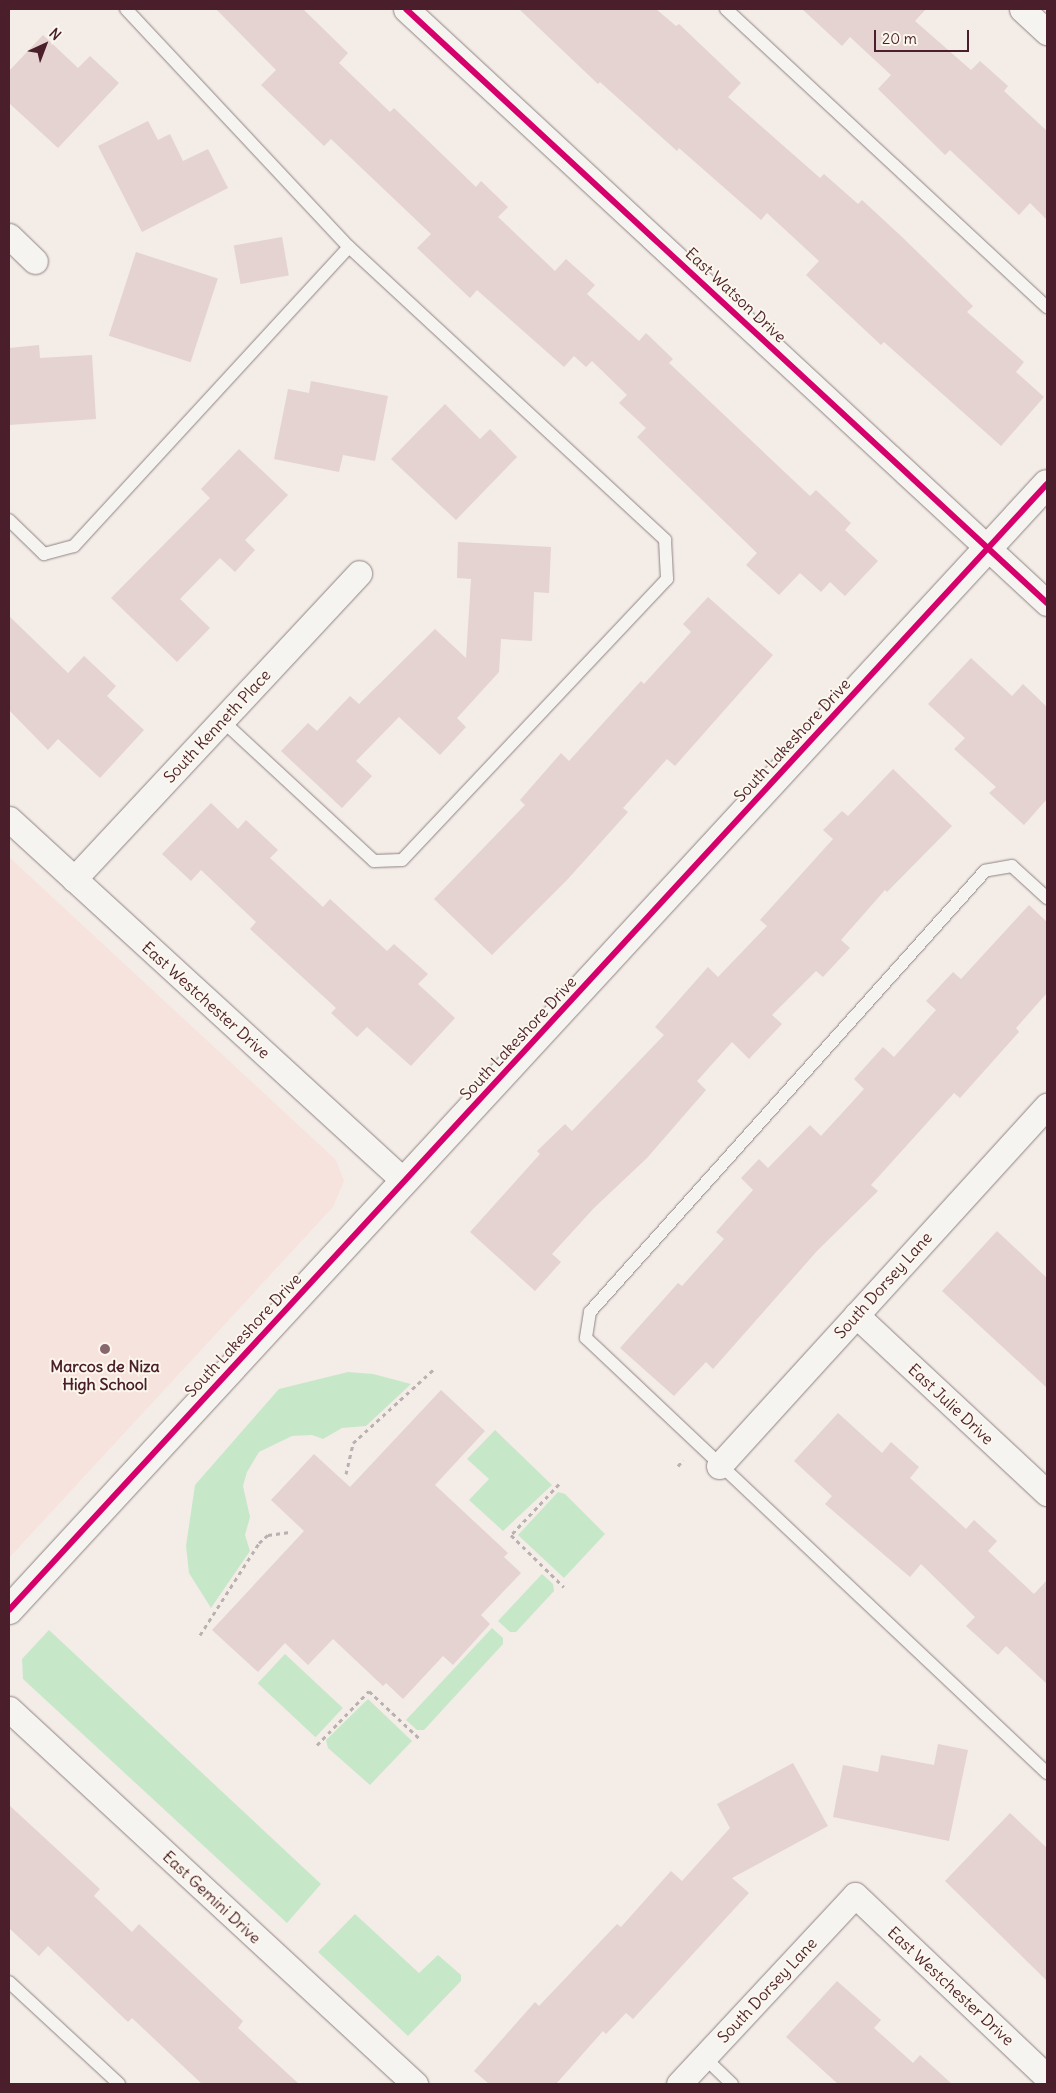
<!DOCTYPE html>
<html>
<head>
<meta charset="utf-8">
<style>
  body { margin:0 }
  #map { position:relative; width:1056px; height:2093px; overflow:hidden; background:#f4ece7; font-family:Delius,sans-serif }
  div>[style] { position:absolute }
  .built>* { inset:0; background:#f7e3dd }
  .green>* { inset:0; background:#c6e8c9; transform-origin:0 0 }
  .building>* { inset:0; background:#e4d3d1; transform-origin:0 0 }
  .path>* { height:3px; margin-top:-1.5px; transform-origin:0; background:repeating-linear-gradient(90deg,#b8b1b0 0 4px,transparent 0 8px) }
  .roads { filter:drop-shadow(0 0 1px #8f8383) drop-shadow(0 0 1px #8f8383) }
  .service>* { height:12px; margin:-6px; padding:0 6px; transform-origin:6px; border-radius:6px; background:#f6f4f0 }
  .minor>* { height:25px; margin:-12.5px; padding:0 12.5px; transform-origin:12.5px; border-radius:12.5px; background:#f6f4f0 }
  .tertiary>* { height:28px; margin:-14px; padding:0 14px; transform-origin:14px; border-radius:14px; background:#f6f4f0 }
  .cycleway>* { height:6px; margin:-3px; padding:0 3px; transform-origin:3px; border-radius:3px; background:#d6006c }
  .dots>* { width:14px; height:14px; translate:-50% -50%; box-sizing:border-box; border:2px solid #fbf7ec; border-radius:50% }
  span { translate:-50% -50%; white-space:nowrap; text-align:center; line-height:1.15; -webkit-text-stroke:4px #fbf7ec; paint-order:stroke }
  .street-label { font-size:16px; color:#4a1f2b }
  .poi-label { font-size:16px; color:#4a1f2b; font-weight:700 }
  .frame { position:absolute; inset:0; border:10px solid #4a1f2b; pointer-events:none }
  .north { position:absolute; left:20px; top:20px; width:50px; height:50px; -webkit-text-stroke:4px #fbf7ec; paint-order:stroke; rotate:43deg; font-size:14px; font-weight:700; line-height:20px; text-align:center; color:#4a1f2b }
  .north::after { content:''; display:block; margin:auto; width:18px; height:22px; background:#4a1f2b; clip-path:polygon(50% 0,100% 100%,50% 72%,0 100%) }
  .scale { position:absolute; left:874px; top:30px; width:95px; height:22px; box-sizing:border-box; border:2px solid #4a1f2b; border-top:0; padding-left:6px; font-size:15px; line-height:18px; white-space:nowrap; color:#4a1f2b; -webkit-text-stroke:4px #fbf7ec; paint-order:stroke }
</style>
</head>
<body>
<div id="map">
  <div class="built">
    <i style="clip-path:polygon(9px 857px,336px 1160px,344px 1181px,333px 1207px,9px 1558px)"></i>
  </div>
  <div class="green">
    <i style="clip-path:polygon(348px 1372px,373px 1374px,411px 1384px,366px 1426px,342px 1428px,323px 1439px,312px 1435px,292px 1436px,259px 1452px,247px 1472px,243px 1486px,250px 1517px,245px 1535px,250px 1551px,211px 1608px,189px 1573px,186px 1546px,195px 1485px,279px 1389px)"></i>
    <i style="clip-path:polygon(495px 1430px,552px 1485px,503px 1531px,469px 1500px,489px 1479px,467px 1459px)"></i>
    <i style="clip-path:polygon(558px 1492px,565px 1494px,605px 1534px,564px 1578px,518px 1535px)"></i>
    <i style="clip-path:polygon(542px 1574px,553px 1584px,554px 1591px,516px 1632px,510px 1632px,498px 1621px)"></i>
    <i style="clip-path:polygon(492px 1628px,503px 1638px,503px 1644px,424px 1730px,417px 1730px,406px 1720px)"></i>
    <i style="clip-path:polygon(49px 1630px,321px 1884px,287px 1923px,23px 1679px,22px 1659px)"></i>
    <i style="left:285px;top:1654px;width:79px;height:40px;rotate:43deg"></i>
    <i style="clip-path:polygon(368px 1699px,412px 1741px,370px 1785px,328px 1748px,326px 1740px)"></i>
    <i style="clip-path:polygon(355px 1914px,419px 1973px,438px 1955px,461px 1975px,461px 1981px,408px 2036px,318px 1952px)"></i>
  </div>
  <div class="building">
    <i style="clip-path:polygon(216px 9px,303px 9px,348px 53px,339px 63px,390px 112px,394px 108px,476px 187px,481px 181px,508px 207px,498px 217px,555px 271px,566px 259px,595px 285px,587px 294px,639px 341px,646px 333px,673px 359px,669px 363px,810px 496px,816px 490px,851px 523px,845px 530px,878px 561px,845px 596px,830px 582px,821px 592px,800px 573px,779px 595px,746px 565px,757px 553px,637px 437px,646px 428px,619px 403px,627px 395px,592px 361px,586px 367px,574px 356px,564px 367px,477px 290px,470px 298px,417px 248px,431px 234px,331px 139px,324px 146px,261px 85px,276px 70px)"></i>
    <i style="clip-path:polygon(519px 9px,656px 9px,676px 26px,679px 24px,741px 83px,728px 97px,820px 178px,824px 174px,858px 204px,862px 200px,901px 236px,973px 306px,967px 312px,1024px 362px,1016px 372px,1044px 397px,1001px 446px,884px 342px,881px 345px,806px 275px,819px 261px,767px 213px,761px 220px,679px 148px,677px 151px,600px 82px,598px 84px)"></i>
    <i style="clip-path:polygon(802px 9px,926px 9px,915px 21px,971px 70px,980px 61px,1008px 86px,1004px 91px,1047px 131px,1047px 220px,1030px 203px,1019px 215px,950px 150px,945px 155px,878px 89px,891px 75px,850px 37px,842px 46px)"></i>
    <i style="clip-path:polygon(43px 35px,78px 68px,90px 56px,119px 83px,58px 148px,9px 103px,9px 71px)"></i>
    <i style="clip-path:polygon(148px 121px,158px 140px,170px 134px,183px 161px,208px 149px,228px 188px,142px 232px,98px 146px)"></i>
    <i style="left:282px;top:237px;width:39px;height:49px;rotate:80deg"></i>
    <i style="left:136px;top:252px;width:86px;height:88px;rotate:18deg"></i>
    <i style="clip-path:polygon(39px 345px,40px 358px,92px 355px,96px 419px,9px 425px,9px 348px)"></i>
    <i style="clip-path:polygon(311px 381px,388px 396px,375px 461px,343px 455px,339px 472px,274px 459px,288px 389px,309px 393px)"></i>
    <i style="clip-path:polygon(445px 404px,480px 439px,490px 429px,517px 457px,456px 520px,391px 459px)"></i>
    <i style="clip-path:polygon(239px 449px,288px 495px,245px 540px,255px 550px,235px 572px,220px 558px,180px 599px,210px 628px,177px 662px,111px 598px,210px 498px,201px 489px)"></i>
    <i style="clip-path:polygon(458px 542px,551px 547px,549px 593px,534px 592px,532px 641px,501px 639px,499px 672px,457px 718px,466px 727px,440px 755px,399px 717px,356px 761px,372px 776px,342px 808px,281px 751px,308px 723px,317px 731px,350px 696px,359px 704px,435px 629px,466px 658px,471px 579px,457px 578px)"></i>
    <i style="clip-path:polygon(708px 597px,773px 655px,675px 766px,667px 759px,623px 808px,628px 812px,567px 880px,492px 955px,434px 899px,525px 805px,520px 800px,561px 753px,569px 761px,641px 681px,644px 684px,691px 632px,683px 624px)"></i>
    <i style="clip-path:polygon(9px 616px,68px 673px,84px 656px,116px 686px,107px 696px,144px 730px,100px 778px,58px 739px,48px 750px,9px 710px)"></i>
    <i style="clip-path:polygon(971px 658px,1012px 696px,1023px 684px,1047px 707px,1047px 799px,1024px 825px,989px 793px,996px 787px,954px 749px,965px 738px,928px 704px)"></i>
    <i style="clip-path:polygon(893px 769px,952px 826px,887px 892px,885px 890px,841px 940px,850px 948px,823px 977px,816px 971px,772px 1015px,782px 1024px,749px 1059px,732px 1042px,697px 1081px,706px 1090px,647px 1158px,594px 1208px,552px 1254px,561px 1262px,535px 1291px,470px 1232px,540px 1154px,537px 1151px,565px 1124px,572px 1131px,664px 1035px,655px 1027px,708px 967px,718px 977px,767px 926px,760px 920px,833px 839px,823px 830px,842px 811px,848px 816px)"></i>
    <i style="clip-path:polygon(211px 803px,238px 829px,246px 820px,278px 850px,270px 858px,323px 907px,330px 899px,387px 951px,394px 944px,428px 974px,418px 984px,455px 1018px,411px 1066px,367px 1027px,357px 1037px,331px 1013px,336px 1008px,250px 929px,256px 922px,201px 870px,191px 881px,162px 854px)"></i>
    <i style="clip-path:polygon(1029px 905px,1047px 922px,1047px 993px,1016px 1028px,1019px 1032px,960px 1098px,954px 1093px,871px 1185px,878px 1191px,817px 1251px,713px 1369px,706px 1362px,674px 1396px,620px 1348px,678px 1283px,682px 1286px,724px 1239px,716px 1232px,753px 1190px,741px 1178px,759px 1159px,768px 1168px,810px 1125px,821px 1136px,864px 1089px,854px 1079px,883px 1047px,894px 1057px,936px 1010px,926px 1001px,953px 972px,961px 979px)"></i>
    <i style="clip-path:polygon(997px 1231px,1047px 1278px,1047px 1388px,942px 1291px)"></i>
    <i style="clip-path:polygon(441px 1390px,485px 1431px,435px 1485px,508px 1553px,504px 1557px,521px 1573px,481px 1615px,490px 1624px,453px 1665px,443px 1656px,403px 1699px,386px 1683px,383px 1686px,333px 1639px,308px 1665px,285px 1643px,258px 1672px,212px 1630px,304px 1531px,271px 1500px,314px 1454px,350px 1487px)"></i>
    <i style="clip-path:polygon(838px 1413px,882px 1453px,891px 1442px,919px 1467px,910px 1478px,966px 1529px,974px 1520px,997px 1541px,988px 1551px,1034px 1594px,1047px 1580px,1047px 1684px,1006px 1646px,998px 1655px,966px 1626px,975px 1617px,921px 1564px,910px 1577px,825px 1504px,832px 1496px,794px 1461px)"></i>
    <i style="clip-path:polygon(938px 1744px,968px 1750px,949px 1841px,833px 1817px,843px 1765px,878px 1772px,881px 1755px,934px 1765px)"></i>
    <i style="clip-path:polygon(793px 1763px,828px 1826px,732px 1878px,749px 1893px,633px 2019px,626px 2013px,606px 2034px,603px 2031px,556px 2084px,489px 2084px,474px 2071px,535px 2002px,539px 2006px,617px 1924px,621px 1927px,671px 1871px,682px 1881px,730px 1828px,717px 1804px)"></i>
    <i style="clip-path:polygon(9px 1805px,100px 1889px,94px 1896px,132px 1932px,139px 1924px,243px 2021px,238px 2028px,299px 2084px,202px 2084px,132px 2018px,128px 2022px,48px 1946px,39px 1956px,9px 1928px)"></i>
    <i style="clip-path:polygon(1010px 1813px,1047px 1848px,1047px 1981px,945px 1881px)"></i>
    <i style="clip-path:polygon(837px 1981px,881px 2020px,874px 2028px,913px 2063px,920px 2055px,952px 2084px,838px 2084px,786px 2037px)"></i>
  </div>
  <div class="path">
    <i style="left:678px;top:1466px;width:8px;rotate:-50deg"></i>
    <i style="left:346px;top:1474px;width:32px;rotate:-77deg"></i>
    <i style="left:353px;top:1443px;width:111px;rotate:-42.4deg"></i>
    <i style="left:559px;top:1484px;width:70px;rotate:133.3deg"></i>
    <i style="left:511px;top:1535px;width:74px;rotate:44.5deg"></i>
    <i style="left:200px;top:1635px;width:109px;rotate:-57.3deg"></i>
    <i style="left:259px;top:1543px;width:12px;rotate:-42deg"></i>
    <i style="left:268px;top:1535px;width:22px;rotate:-8deg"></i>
    <i style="left:317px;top:1745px;width:75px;rotate:-46.1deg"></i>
    <i style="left:369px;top:1691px;width:71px;rotate:43.3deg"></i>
  </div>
  <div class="roads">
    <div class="service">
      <i style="left:126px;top:9px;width:326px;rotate:46.9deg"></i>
      <i style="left:349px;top:247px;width:431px;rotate:42.8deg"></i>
      <i style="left:665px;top:540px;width:39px;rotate:87deg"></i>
      <i style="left:667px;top:579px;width:386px;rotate:133.3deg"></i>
      <i style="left:402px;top:860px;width:28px;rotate:178deg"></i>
      <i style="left:374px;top:861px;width:207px;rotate:-137.2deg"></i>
      <i style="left:726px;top:9px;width:438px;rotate:42.9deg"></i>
      <i style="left:9px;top:520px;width:49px;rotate:44.2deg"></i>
      <i style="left:44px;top:554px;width:31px;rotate:-15deg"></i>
      <i style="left:74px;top:546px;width:406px;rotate:-47.4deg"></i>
      <i style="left:1047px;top:898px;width:47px;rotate:-137.6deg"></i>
      <i style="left:1012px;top:866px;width:27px;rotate:170deg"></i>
      <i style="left:985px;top:871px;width:592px;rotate:131.85deg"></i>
      <i style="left:590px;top:1312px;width:26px;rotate:99deg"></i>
      <i style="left:586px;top:1338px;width:634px;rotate:43.34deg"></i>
      <i style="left:9px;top:1982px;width:150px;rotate:42.8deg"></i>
      <i style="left:704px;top:2057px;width:39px;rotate:44deg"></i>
    </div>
    <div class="minor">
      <i style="left:406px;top:9px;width:874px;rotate:42.82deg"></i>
      <i style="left:1022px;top:9px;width:34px;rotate:43deg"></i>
      <i style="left:9px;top:236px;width:36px;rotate:44deg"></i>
      <i style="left:9px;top:819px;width:536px;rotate:42.5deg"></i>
      <i style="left:74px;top:879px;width:418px;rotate:-47deg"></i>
      <i style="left:856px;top:1315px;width:261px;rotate:43deg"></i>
      <i style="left:719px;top:1466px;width:487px;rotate:-47.7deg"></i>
      <i style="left:9px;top:1709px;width:553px;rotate:42.73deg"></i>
      <i style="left:679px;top:2084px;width:258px;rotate:-47deg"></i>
      <i style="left:855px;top:1895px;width:265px;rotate:43.5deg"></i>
    </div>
    <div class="tertiary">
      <i style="left:9px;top:1610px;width:1531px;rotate:-47.33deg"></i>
    </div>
  </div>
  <div class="cycleway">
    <i style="left:406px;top:9px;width:874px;rotate:42.82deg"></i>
    <i style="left:9px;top:1610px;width:1531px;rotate:-47.33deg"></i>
  </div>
  <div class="dots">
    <i style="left:105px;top:1349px;background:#86676d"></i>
  </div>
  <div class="street-label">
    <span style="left:736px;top:295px;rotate:43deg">East Watson Drive</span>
    <span style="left:217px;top:726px;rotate:-47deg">South Kenneth Place</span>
    <span style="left:792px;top:740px;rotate:-47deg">South Lakeshore Drive</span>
    <span style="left:206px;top:1000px;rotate:42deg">East Westchester Drive</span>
    <span style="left:518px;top:1038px;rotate:-47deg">South Lakeshore Drive</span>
    <span style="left:883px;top:1285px;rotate:-48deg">South Dorsey Lane</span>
    <span style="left:243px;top:1335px;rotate:-47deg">South Lakeshore Drive</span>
    <span style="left:951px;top:1404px;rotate:43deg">East Julie Drive</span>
    <span style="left:212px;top:1897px;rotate:43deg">East Gemini Drive</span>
    <span style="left:951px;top:1986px;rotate:43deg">East Westchester Drive</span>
    <span style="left:767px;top:1990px;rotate:-47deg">South Dorsey Lane</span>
  </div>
  <div class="poi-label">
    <span style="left:105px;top:1375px">Marcos de Niza<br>High School</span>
  </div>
  <div class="frame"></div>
  <div class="north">N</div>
  <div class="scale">20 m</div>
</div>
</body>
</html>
